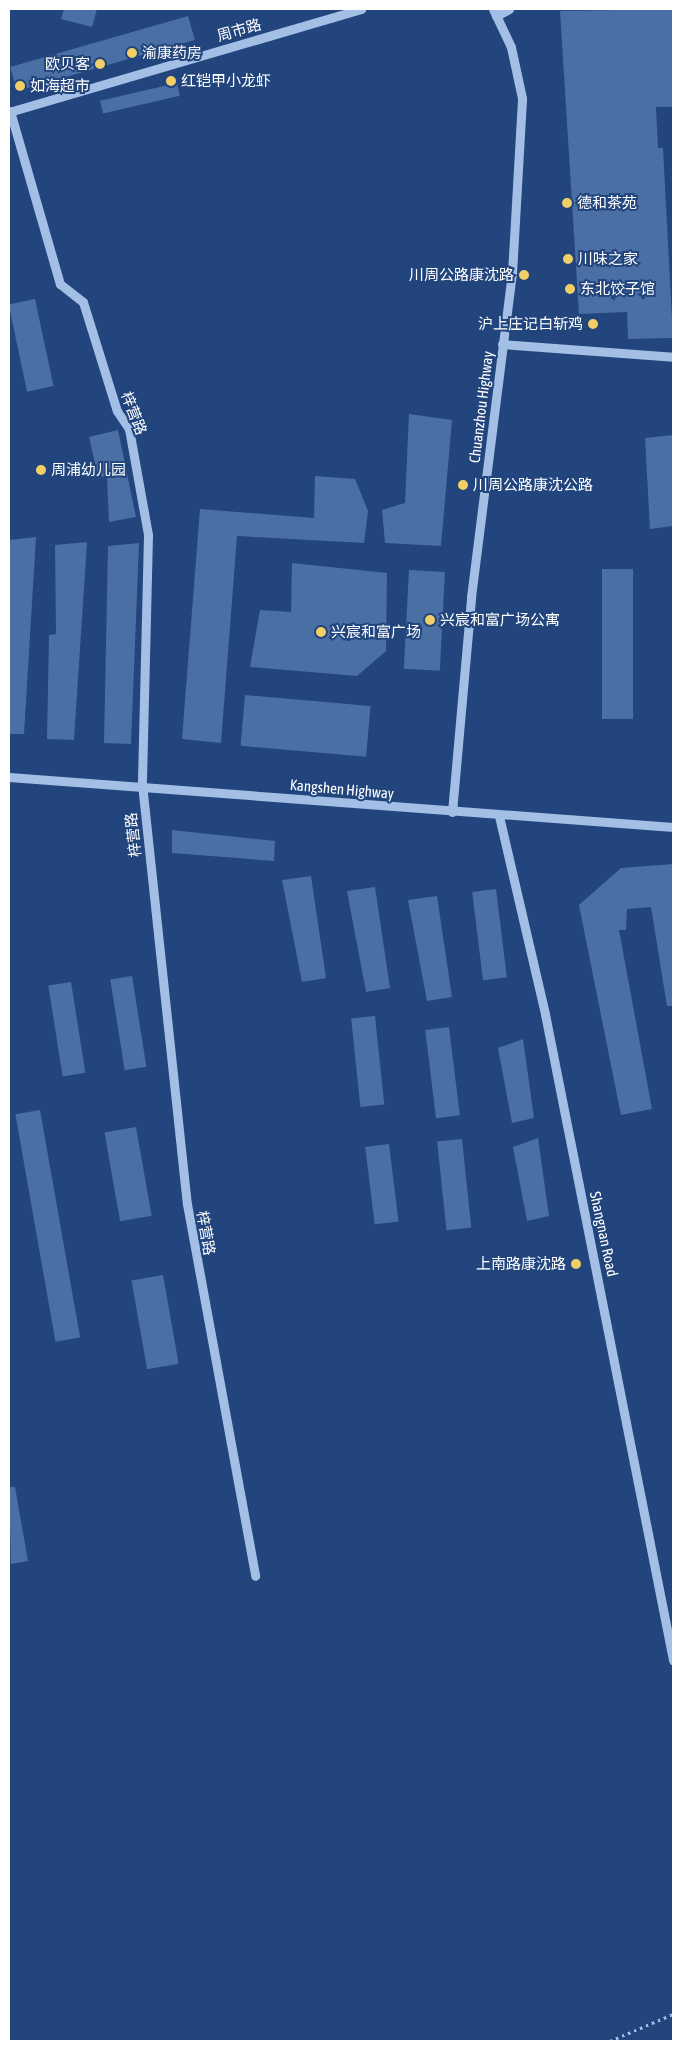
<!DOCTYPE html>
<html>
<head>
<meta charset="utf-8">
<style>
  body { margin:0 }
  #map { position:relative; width:682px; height:2050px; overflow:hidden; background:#21457c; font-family:"Asap Condensed","Noto Sans SC",sans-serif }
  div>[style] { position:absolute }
  .building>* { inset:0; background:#4a6fa5; transform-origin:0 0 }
  .path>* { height:2.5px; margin-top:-1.25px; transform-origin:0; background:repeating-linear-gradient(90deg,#a4bfe6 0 2.5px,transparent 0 6.5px) }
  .minor>* { height:9px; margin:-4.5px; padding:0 4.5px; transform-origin:4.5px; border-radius:4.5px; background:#a4bfe6 }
  .dots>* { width:14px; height:14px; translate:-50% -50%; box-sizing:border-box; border:2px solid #21457c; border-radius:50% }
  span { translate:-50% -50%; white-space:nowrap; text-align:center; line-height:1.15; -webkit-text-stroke:4px #21457c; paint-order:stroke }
  .street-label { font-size:15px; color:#fff }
  .poi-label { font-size:15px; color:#fff }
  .left { translate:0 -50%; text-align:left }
  .right { translate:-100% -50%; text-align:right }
  .frame { position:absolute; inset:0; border:10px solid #fff; pointer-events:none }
</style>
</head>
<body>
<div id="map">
  <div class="building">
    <i style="clip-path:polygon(64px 9px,97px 9px,92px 27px,61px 19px)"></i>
    <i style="clip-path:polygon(673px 9px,673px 107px,656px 107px,658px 148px,663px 148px,673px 338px,628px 339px,627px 312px,579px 314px,560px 11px)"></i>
    <i style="left:188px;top:16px;width:25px;height:185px;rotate:74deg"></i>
    <i style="left:177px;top:83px;width:13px;height:79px;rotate:77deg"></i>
    <i style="left:35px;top:299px;width:89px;height:27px;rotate:78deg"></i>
    <i style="clip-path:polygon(409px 414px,452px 420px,441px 546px,385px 543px,382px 510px,405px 503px)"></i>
    <i style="clip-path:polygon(118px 430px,136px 517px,109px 522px,107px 477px,98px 476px,89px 437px)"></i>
    <i style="clip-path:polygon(673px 435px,673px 526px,650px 529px,645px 438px)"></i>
    <i style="clip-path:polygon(315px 476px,355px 479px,368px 511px,364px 543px,237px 536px,221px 743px,182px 739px,200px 509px,314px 518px)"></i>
    <i style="clip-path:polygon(36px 537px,24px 734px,9px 734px,9px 540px)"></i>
    <i style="clip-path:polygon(87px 542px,74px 740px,47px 739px,49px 635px,56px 634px,55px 545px)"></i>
    <i style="clip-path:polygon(139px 543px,131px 744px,104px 743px,108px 546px)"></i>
    <i style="clip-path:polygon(292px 563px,387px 573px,386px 651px,357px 676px,250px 667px,260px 610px,291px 612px)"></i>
    <i style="left:602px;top:569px;width:31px;height:150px"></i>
    <i style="left:409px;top:570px;width:36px;height:99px;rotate:3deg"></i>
    <i style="left:245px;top:695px;width:126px;height:51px;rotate:5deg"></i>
    <i style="clip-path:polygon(172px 830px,275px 841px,274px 861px,172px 853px)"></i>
    <i style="clip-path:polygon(673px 864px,673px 1006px,667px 1006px,651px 907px,627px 909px,626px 930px,619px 930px,652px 1109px,621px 1115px,579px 905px,621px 868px)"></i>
    <i style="clip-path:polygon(311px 876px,326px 978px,302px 982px,282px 880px)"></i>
    <i style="clip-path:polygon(375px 887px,390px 988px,366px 992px,347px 891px)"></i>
    <i style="left:496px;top:889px;width:89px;height:24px;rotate:83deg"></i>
    <i style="clip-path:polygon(437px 896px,452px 997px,427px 1001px,408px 900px)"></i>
    <i style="left:132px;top:976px;width:92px;height:22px;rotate:81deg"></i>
    <i style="left:71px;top:982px;width:92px;height:23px;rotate:81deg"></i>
    <i style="left:375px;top:1016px;width:89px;height:24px;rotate:84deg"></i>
    <i style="left:449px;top:1027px;width:89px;height:24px;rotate:83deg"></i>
    <i style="clip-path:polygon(523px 1039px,534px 1118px,512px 1123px,498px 1048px)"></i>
    <i style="left:40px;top:1110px;width:231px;height:25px;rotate:80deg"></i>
    <i style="left:136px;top:1127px;width:90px;height:32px;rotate:80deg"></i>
    <i style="clip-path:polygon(538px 1138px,549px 1216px,527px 1221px,513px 1147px)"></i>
    <i style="left:462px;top:1139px;width:89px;height:25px;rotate:84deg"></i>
    <i style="left:389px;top:1144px;width:78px;height:24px;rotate:83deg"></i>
    <i style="left:163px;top:1275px;width:90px;height:32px;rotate:80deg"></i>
    <i style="clip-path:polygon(9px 1487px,15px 1487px,28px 1561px,11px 1564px)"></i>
  </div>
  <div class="path">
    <i style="left:610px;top:2041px;width:69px;rotate:-23.2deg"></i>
  </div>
  <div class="minor">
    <i style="left:496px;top:16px;width:15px;rotate:-28deg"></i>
    <i style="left:10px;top:111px;width:180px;rotate:73.9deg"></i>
    <i style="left:60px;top:284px;width:29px;rotate:38deg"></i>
    <i style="left:83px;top:302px;width:114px;rotate:72.7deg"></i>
    <i style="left:117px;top:411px;width:22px;rotate:56deg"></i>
    <i style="left:129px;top:429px;width:108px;rotate:79.8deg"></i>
    <i style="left:148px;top:535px;width:249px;rotate:91.4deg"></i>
    <i style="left:142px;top:784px;width:422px;rotate:83.9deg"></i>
    <i style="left:187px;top:1204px;width:378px;rotate:79.6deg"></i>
    <i style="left:9px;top:112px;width:367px;rotate:-16.3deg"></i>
    <i style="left:502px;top:344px;width:171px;rotate:4.3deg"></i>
    <i style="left:9px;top:777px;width:666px;rotate:4.31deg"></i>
    <i style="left:452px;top:812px;width:216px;rotate:-84.9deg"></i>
    <i style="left:471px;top:597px;width:327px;rotate:-82.8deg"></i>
    <i style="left:512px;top:273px;width:175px;rotate:-86.7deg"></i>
    <i style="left:522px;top:98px;width:52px;rotate:-102.2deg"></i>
    <i style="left:511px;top:47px;width:42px;rotate:-115.3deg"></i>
    <i style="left:499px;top:816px;width:203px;rotate:76.9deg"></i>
    <i style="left:545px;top:1014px;width:659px;rotate:78.79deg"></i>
  </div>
  <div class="dots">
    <i style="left:132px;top:53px;background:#f2cf66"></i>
    <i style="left:100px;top:64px;background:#f2cf66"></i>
    <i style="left:171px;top:81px;background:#f2cf66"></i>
    <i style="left:20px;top:86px;background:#f2cf66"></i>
    <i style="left:567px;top:203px;background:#f2cf66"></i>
    <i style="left:568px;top:259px;background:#f2cf66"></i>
    <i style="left:524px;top:275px;background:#f2cf66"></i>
    <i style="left:570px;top:289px;background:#f2cf66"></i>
    <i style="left:593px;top:324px;background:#f2cf66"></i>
    <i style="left:41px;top:470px;background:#f2cf66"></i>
    <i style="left:463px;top:485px;background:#f2cf66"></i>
    <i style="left:430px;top:620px;background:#f2cf66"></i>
    <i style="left:321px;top:632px;background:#f2cf66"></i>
    <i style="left:576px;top:1264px;background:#f2cf66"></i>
  </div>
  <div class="street-label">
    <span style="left:239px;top:30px;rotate:-16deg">周市路</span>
    <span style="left:481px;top:407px;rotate:-83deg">Chuanzhou Highway</span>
    <span style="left:134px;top:413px;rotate:69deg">梓营路</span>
    <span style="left:342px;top:789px;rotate:5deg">Kangshen Highway</span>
    <span style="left:133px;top:835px;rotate:-96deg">梓营路</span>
    <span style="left:206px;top:1233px;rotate:80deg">梓营路</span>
    <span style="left:604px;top:1234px;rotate:78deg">Shangnan Road</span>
  </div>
  <div class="poi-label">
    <span class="left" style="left:142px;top:53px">渝康药房</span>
    <span class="right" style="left:90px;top:64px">欧贝客</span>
    <span class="left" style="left:181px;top:81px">红铠甲小龙虾</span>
    <span class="left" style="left:30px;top:86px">如海超市</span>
    <span class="left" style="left:577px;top:203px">德和茶苑</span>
    <span class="left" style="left:578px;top:259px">川味之家</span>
    <span class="right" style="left:514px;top:275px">川周公路康沈路</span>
    <span class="left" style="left:580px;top:289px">东北饺子馆</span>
    <span class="right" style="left:583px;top:324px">沪上庄记白斩鸡</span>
    <span class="left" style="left:51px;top:470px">周浦幼儿园</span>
    <span class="left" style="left:473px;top:485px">川周公路康沈公路</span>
    <span class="left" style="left:440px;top:620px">兴宸和富广场公寓</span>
    <span class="left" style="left:331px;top:632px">兴宸和富广场</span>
    <span class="right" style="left:566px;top:1264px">上南路康沈路</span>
  </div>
  <div class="frame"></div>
</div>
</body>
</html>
